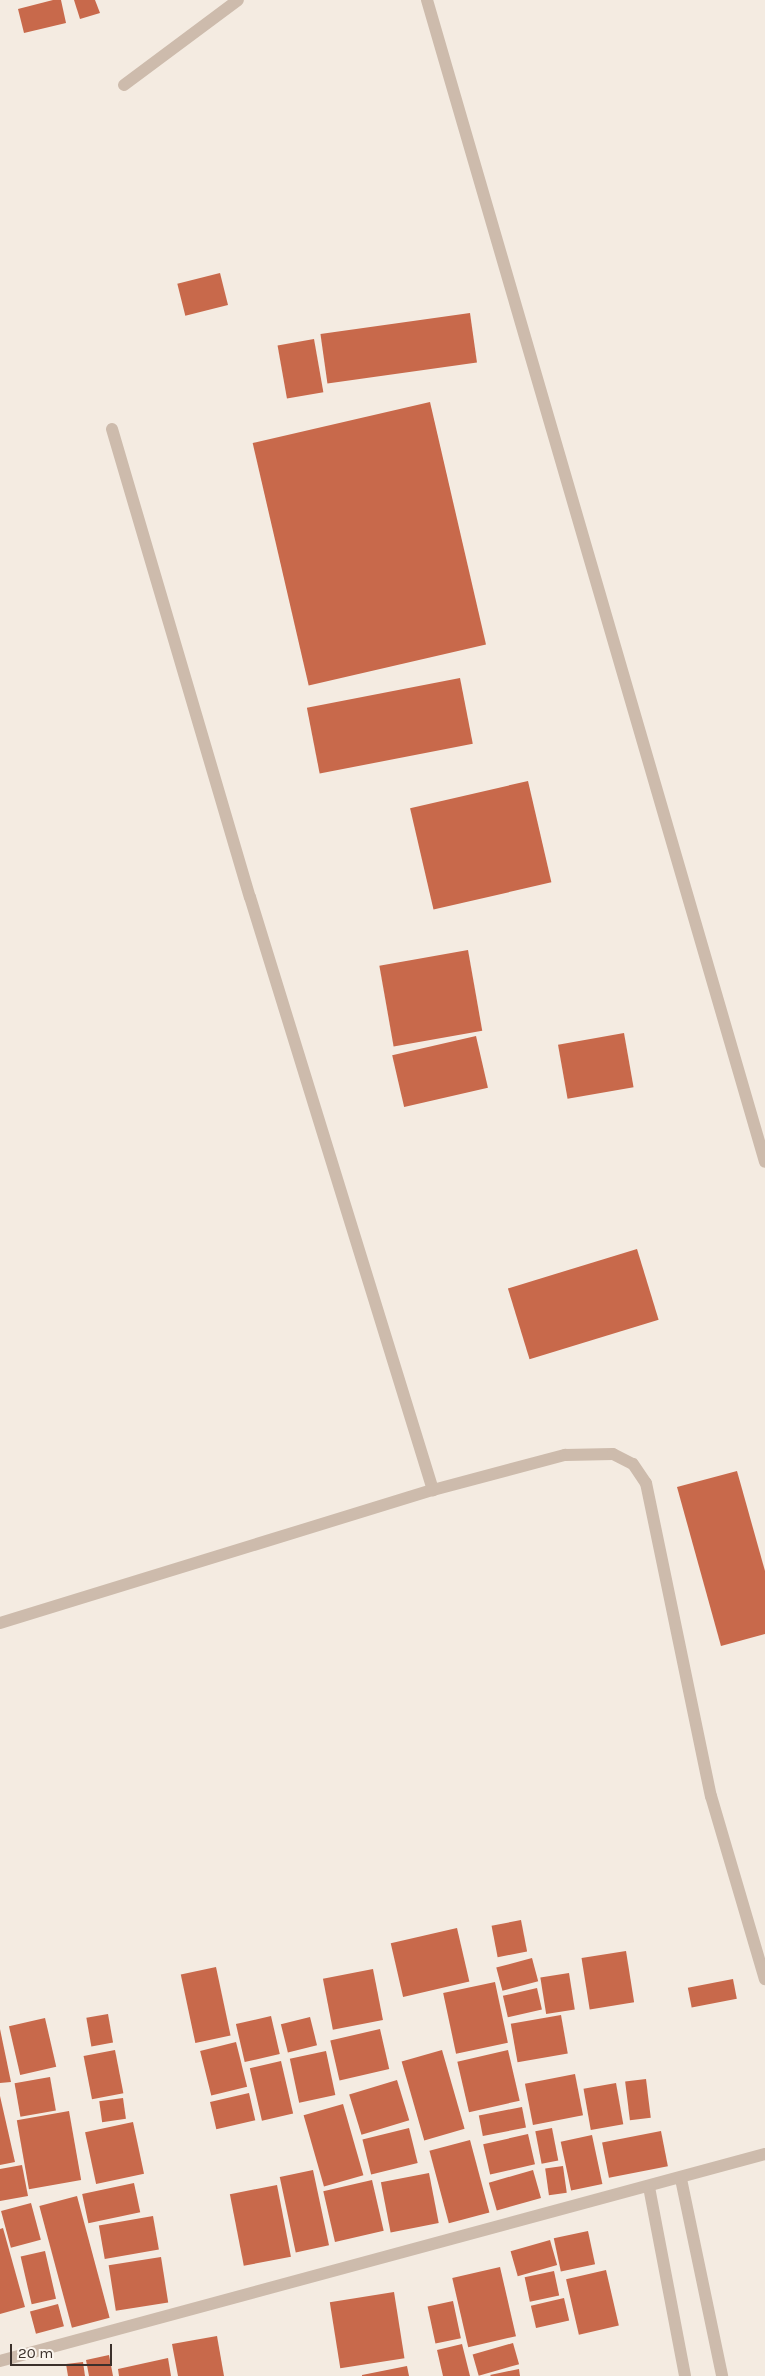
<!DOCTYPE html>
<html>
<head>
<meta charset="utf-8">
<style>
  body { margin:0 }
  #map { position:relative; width:765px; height:2376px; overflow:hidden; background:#f4ebe1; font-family:Karla,sans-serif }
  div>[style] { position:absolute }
  .building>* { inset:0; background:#c8694b; transform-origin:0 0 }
  .minor>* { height:12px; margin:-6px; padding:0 6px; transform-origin:6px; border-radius:6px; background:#cdbbac }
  span { translate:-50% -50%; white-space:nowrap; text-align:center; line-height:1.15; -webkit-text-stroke:4.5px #fbf5ee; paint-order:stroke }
  .scale { position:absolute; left:10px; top:2344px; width:102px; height:22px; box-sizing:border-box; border:2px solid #3b302b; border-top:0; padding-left:6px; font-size:15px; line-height:18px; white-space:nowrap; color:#3b302b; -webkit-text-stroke:4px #fbf5ee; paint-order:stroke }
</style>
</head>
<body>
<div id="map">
  <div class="building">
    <i style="clip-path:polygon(53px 0,61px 0,66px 23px,24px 33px,18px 9px)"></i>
    <i style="clip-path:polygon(74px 0,95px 0,100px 13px,80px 19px)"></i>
    <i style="left:220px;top:273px;width:33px;height:44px;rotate:76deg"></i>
    <i style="left:470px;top:313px;width:50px;height:151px;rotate:82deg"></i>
    <i style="left:314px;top:339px;width:54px;height:37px;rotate:80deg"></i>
    <i style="left:430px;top:402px;width:249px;height:182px;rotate:77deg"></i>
    <i style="left:460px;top:678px;width:67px;height:156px;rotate:79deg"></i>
    <i style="left:528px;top:781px;width:104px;height:121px;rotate:77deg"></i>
    <i style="left:468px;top:950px;width:82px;height:90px;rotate:80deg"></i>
    <i style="left:624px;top:1033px;width:55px;height:67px;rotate:80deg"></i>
    <i style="left:476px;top:1036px;width:53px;height:86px;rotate:77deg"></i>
    <i style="left:637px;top:1249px;width:74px;height:135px;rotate:73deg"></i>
    <i style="clip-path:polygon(737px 1471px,765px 1571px,765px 1634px,721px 1646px,677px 1487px)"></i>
    <i style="left:521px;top:1920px;width:32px;height:30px;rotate:79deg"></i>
    <i style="left:457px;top:1928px;width:55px;height:68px;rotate:77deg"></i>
    <i style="left:626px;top:1951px;width:52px;height:45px;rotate:81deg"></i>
    <i style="left:532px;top:1958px;width:24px;height:37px;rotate:75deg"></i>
    <i style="left:216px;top:1967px;width:70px;height:36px;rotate:78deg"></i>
    <i style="left:373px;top:1969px;width:52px;height:51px;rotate:79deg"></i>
    <i style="left:569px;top:1973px;width:37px;height:29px;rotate:81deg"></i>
    <i style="left:733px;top:1979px;width:20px;height:46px;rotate:79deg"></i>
    <i style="left:495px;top:1982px;width:62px;height:53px;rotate:78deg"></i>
    <i style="left:537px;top:1988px;width:22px;height:35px;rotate:77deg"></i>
    <i style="left:108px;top:2014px;width:29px;height:22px;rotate:80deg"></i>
    <i style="left:561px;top:2015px;width:39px;height:51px;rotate:80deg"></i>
    <i style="left:271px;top:2016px;width:39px;height:36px;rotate:77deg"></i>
    <i style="left:310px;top:2017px;width:29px;height:30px;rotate:76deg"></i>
    <i style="left:45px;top:2018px;width:50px;height:37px;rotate:77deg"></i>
    <i style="clip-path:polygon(0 2029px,11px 2082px,0 2083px)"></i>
    <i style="left:380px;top:2029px;width:41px;height:51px;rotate:77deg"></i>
    <i style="left:236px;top:2042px;width:46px;height:37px;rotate:76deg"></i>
    <i style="left:115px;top:2050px;width:44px;height:32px;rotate:79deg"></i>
    <i style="left:442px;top:2050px;width:82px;height:42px;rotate:74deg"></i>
    <i style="left:508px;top:2050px;width:52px;height:52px;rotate:77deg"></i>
    <i style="left:326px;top:2051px;width:45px;height:37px;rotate:78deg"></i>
    <i style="left:281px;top:2061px;width:54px;height:32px;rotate:77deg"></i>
    <i style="left:575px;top:2074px;width:42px;height:51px;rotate:79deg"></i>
    <i style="left:50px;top:2077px;width:34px;height:36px;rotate:80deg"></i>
    <i style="left:646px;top:2079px;width:39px;height:21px;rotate:83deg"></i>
    <i style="left:397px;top:2080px;width:42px;height:50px;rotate:73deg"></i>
    <i style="left:616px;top:2083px;width:42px;height:33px;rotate:80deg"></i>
    <i style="left:249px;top:2093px;width:28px;height:40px;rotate:77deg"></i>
    <i style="clip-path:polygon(0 2096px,15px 2162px,0 2165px)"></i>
    <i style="left:123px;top:2098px;width:21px;height:24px;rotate:82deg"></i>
    <i style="left:343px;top:2104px;width:74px;height:41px;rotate:74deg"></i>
    <i style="left:522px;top:2107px;width:21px;height:44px;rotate:79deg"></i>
    <i style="left:69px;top:2111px;width:70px;height:53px;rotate:80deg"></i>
    <i style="left:133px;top:2122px;width:53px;height:49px;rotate:78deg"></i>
    <i style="left:409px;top:2128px;width:36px;height:48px;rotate:76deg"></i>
    <i style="left:552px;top:2128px;width:33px;height:17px;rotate:79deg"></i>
    <i style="left:661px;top:2131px;width:36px;height:60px;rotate:79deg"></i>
    <i style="left:528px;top:2134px;width:31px;height:46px;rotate:77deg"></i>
    <i style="left:592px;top:2135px;width:50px;height:32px;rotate:78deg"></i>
    <i style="left:470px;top:2140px;width:75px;height:42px;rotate:75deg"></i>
    <i style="clip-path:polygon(22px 2165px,28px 2196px,0 2201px,0 2169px)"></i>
    <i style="left:563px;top:2166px;width:27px;height:18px;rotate:82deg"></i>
    <i style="left:313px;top:2170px;width:77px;height:34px;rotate:78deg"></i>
    <i style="left:533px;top:2170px;width:29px;height:46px;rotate:74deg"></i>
    <i style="left:429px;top:2173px;width:51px;height:49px;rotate:79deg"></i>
    <i style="left:372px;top:2180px;width:52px;height:50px;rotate:77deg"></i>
    <i style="left:134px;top:2183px;width:30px;height:53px;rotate:78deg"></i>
    <i style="left:277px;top:2185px;width:73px;height:48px;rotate:79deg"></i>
    <i style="left:77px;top:2196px;width:126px;height:39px;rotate:75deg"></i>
    <i style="left:31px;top:2203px;width:38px;height:31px;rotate:75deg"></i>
    <i style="left:153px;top:2216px;width:34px;height:55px;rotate:80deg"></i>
    <i style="clip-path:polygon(3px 2228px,25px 2307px,0 2314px,0 2229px)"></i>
    <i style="left:588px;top:2231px;width:34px;height:35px;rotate:78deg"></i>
    <i style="left:550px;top:2240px;width:26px;height:41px;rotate:74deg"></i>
    <i style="left:45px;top:2251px;width:49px;height:25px;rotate:77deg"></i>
    <i style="left:161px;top:2257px;width:46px;height:53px;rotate:81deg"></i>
    <i style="left:500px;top:2267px;width:71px;height:49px;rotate:77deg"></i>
    <i style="left:606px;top:2270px;width:57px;height:41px;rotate:77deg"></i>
    <i style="left:554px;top:2271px;width:25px;height:30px;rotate:78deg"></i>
    <i style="left:394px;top:2292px;width:67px;height:65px;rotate:81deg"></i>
    <i style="left:564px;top:2298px;width:23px;height:34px;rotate:77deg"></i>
    <i style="left:453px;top:2301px;width:38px;height:26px;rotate:78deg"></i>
    <i style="left:58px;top:2304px;width:23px;height:29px;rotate:75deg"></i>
    <i style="clip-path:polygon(217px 2336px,224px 2376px,178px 2376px,172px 2344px)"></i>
    <i style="left:513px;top:2343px;width:22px;height:42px;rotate:74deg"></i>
    <i style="clip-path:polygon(462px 2344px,470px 2376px,443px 2376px,437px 2350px)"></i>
    <i style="clip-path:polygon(109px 2355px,113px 2376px,89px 2376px,86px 2360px)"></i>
    <i style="clip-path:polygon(168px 2358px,171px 2376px,119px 2376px,118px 2369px)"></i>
    <i style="clip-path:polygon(83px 2362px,85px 2376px,68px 2376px,66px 2364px)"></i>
    <i style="clip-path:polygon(407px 2366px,409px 2376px,362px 2376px,362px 2375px)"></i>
    <i style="clip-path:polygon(519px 2369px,520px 2376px,491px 2376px,490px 2375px)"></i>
  </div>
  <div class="minor">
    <i style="left:427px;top:0;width:1210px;rotate:73.78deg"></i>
    <i style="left:124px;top:85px;width:142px;rotate:-36.7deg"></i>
    <i style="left:112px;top:429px;width:488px;rotate:73.6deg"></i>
    <i style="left:250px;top:897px;width:621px;rotate:72.85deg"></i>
    <i style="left:0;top:1623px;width:453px;rotate:-17.1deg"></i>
    <i style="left:433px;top:1490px;width:137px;rotate:-14.9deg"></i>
    <i style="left:565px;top:1455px;width:48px;rotate:-1.2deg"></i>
    <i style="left:613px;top:1454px;width:22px;rotate:27deg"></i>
    <i style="left:633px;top:1464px;width:23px;rotate:56deg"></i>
    <i style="left:646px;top:1483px;width:320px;rotate:78.3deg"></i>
    <i style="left:711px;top:1796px;width:191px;rotate:73.6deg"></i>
    <i style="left:681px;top:2179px;width:201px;rotate:78.2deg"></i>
    <i style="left:649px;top:2187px;width:192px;rotate:79.2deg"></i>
    <i style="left:0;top:2361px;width:793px;rotate:-15.14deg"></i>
  </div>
  <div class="scale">20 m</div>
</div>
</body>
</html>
